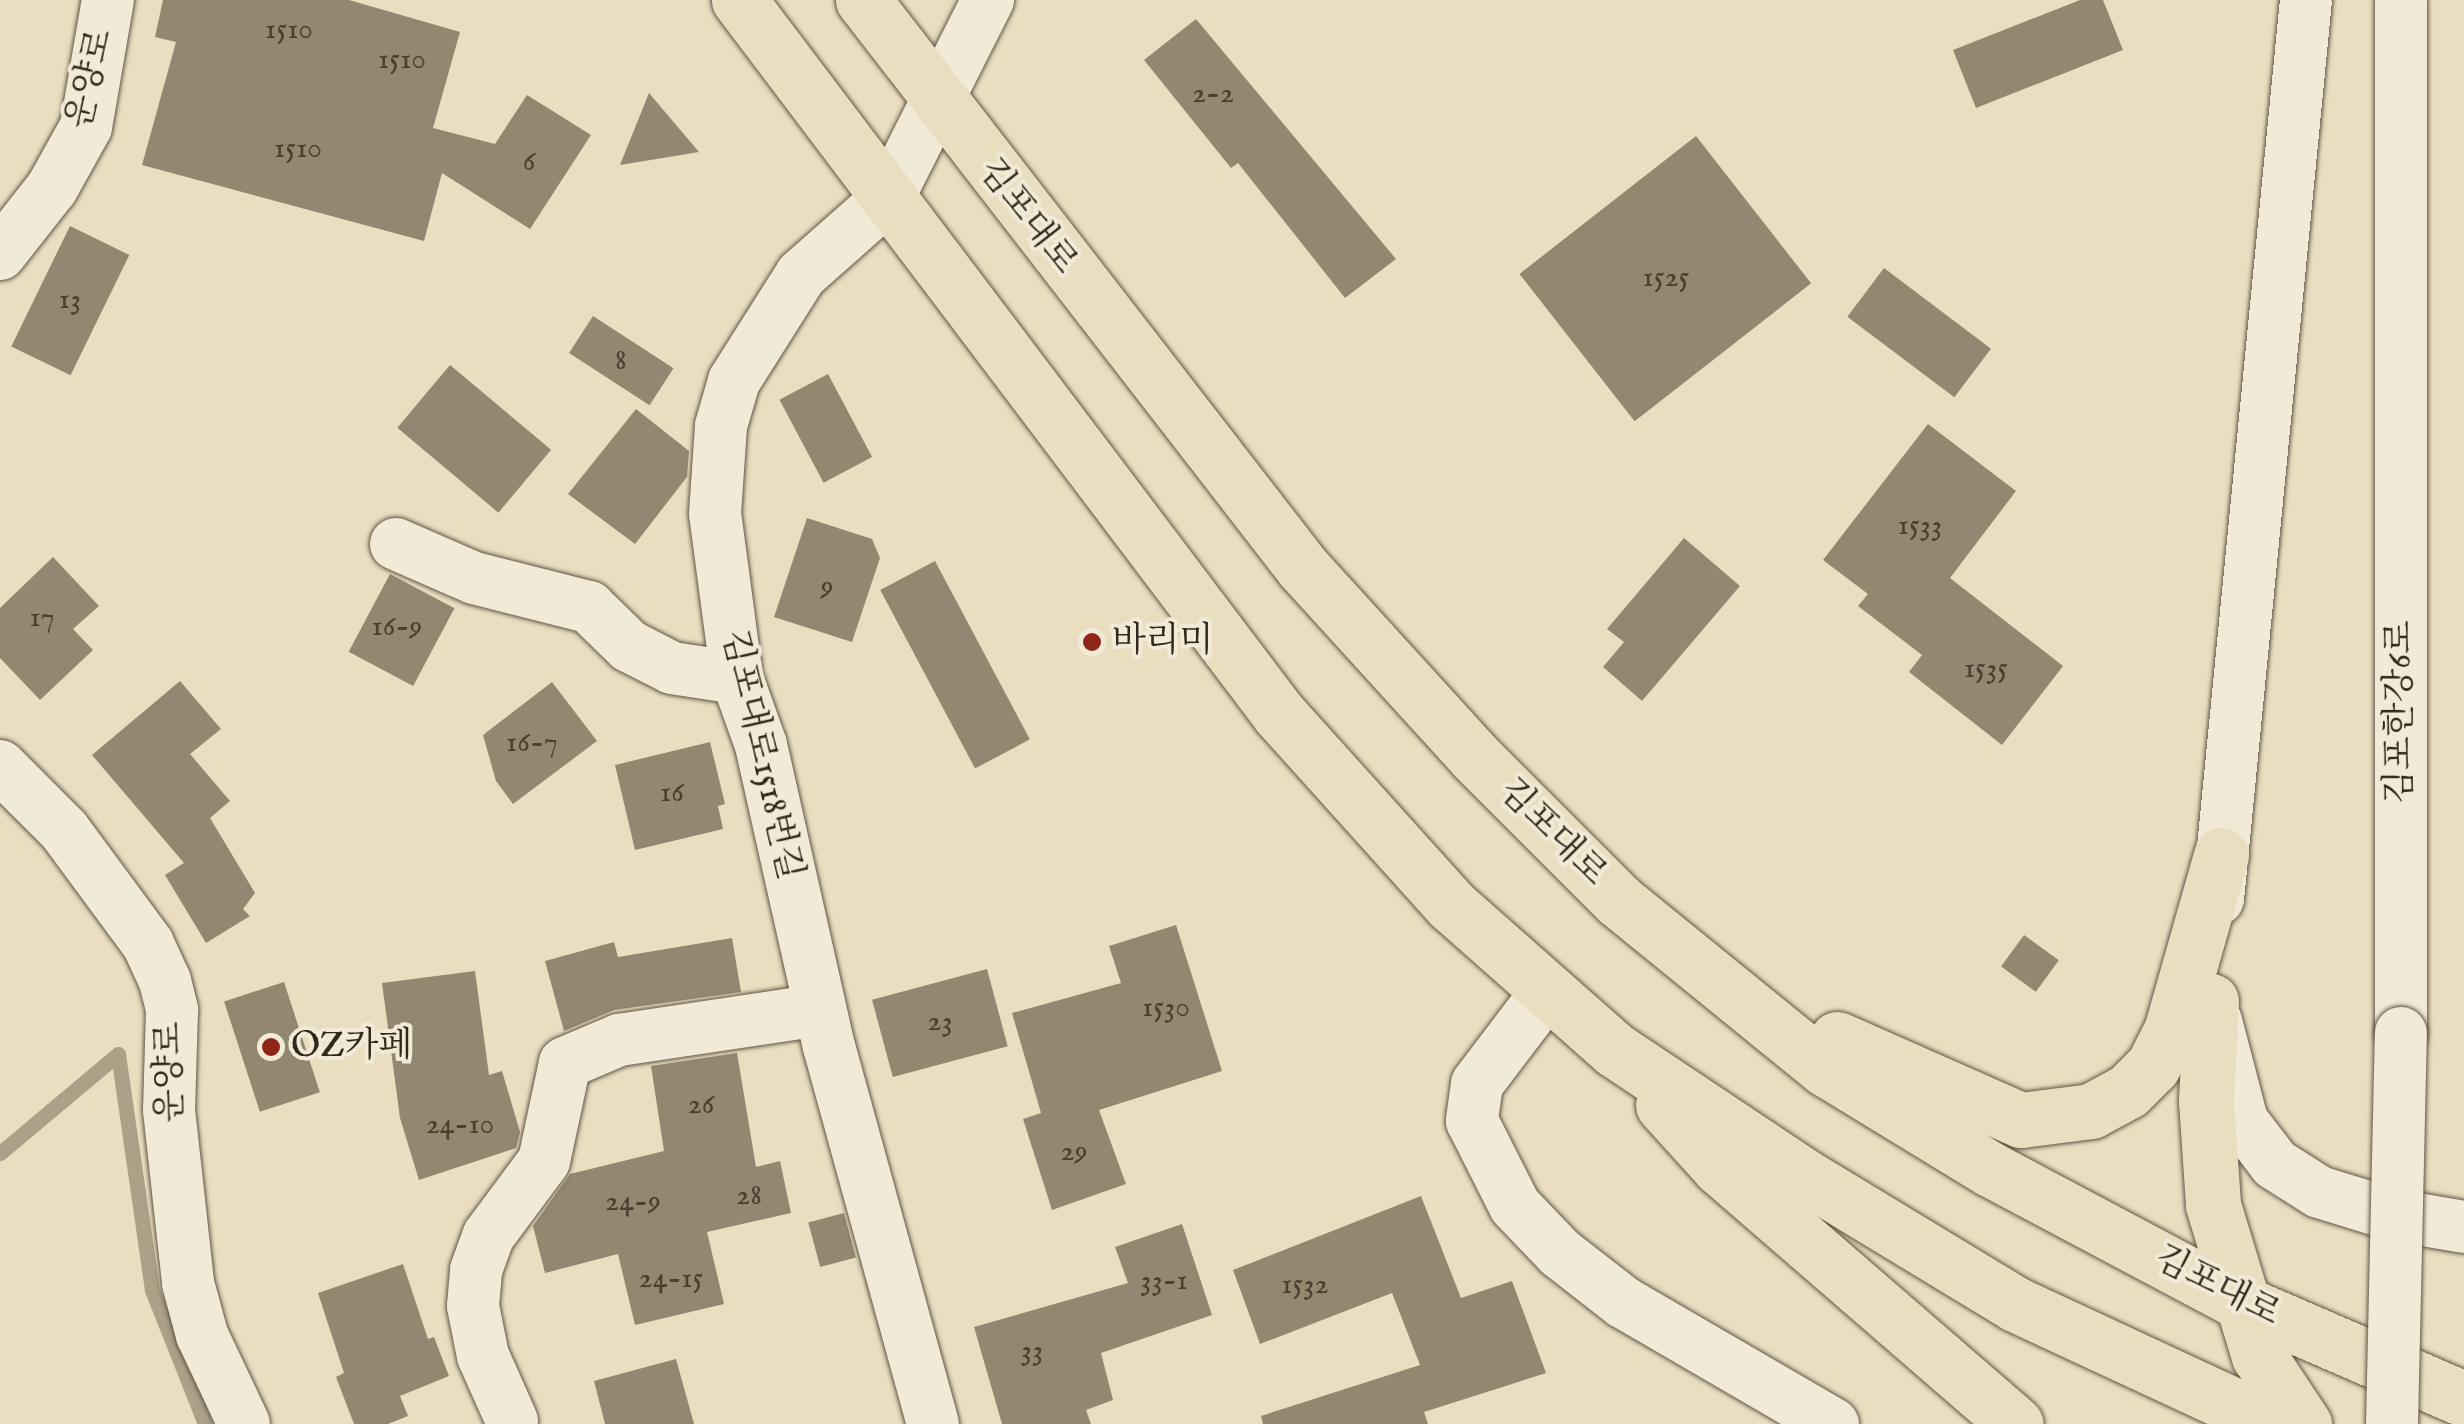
<!DOCTYPE html>
<html>
<head>
<meta charset="utf-8">
<style>
  body { margin:0 }
  #map { position:relative; width:2464px; height:1424px; overflow:hidden; background:#eadec1; font-family:"IM FELL English","Noto Serif KR",serif }
  div>[style] { position:absolute }
  .stream>* { height:15px; margin:-7.5px; padding:0 7.5px; transform-origin:7.5px; border-radius:7.5px; background:#aba088 }
  .building>* { inset:0; background:#928771; transform-origin:0 0 }
  .roads { filter:drop-shadow(0 0 2px #605644) drop-shadow(0 0 2px #605644) }
  .minor>* { height:52px; margin:-26px; padding:0 26px; transform-origin:26px; border-radius:26px; background:#f1ead7 }
  .major>* { height:55px; margin:-27.5px; padding:0 27.5px; transform-origin:27.5px; border-radius:27.5px; background:#eadec1 }
  .bridges { filter:drop-shadow(0 0 2px #605644) drop-shadow(0 0 2px #605644) }
  .minor-bridge>* { height:52px; margin:-26px; padding:0 26px; transform-origin:26px; border-radius:26px; background:#f1ead7 }
  .dots>* { width:28px; height:28px; translate:-50% -50%; box-sizing:border-box; border:5px solid #f1ead7; border-radius:50% }
  span { translate:-50% -50%; white-space:nowrap; text-align:center; line-height:1.15; -webkit-text-stroke:8px #f1ead7; paint-order:stroke }
  .number-label { font-size:30px; color:#4a4030 }
  .number-label span { -webkit-text-stroke-width:0 }
  .street-label { font-size:35px; color:#32281a }
  .poi-label { font-size:35px; color:#32281a }
  .left { translate:0 -50%; text-align:left }
</style>
</head>
<body>
<div id="map">
  <div class="stream">
    <i style="left:0;top:1153px;width:154px;rotate:-40deg"></i>
    <i style="left:118px;top:1054px;width:238px;rotate:81.8deg"></i>
    <i style="left:152px;top:1290px;width:144px;rotate:68.4deg"></i>
  </div>
  <div class="building">
    <i style="clip-path:polygon(163px 0,349px 0,460px 32px,433px 128px,495px 144px,527px 95px,591px 135px,530px 229px,442px 173px,424px 241px,142px 165px,176px 42px,155px 37px)"></i>
    <i style="clip-path:polygon(2080px 0,2103px 0,2123px 50px,1976px 108px,1953px 50px)"></i>
    <i style="clip-path:polygon(1196px 19px,1396px 259px,1345px 298px,1238px 163px,1231px 168px,1144px 60px)"></i>
    <i style="clip-path:polygon(649px 93px,699px 152px,620px 165px)"></i>
    <i style="left:1696px;top:136px;width:187px;height:224px;rotate:52deg"></i>
    <i style="left:70px;top:226px;width:66px;height:134px;rotate:26deg"></i>
    <i style="left:1884px;top:268px;width:134px;height:61px;rotate:37deg"></i>
    <i style="left:593px;top:316px;width:96px;height:44px;rotate:33deg"></i>
    <i style="left:450px;top:365px;width:132px;height:82px;rotate:40deg"></i>
    <i style="left:828px;top:374px;width:94px;height:55px;rotate:62deg"></i>
    <i style="clip-path:polygon(636px 409px,689px 451px,687px 477px,635px 544px,568px 494px)"></i>
    <i style="clip-path:polygon(1928px 424px,2016px 491px,1950px 578px,2063px 666px,2002px 745px,1909px 672px,1922px 655px,1858px 606px,1868px 594px,1823px 560px)"></i>
    <i style="clip-path:polygon(807px 518px,872px 539px,880px 558px,852px 642px,774px 617px)"></i>
    <i style="clip-path:polygon(1684px 538px,1740px 586px,1642px 701px,1603px 667px,1624px 642px,1607px 629px)"></i>
    <i style="clip-path:polygon(53px 557px,99px 606px,73px 629px,93px 650px,40px 700px,0 658px,0 608px)"></i>
    <i style="left:935px;top:561px;width:202px;height:62px;rotate:62deg"></i>
    <i style="left:390px;top:574px;width:73px;height:88px;rotate:28deg"></i>
    <i style="clip-path:polygon(180px 681px,221px 729px,190px 754px,230px 801px,210px 818px,255px 893px,243px 909px,250px 916px,206px 943px,165px 875px,184px 863px,92px 755px)"></i>
    <i style="clip-path:polygon(552px 682px,597px 741px,513px 804px,496px 781px,483px 735px)"></i>
    <i style="clip-path:polygon(710px 742px,725px 804px,718px 806px,723px 829px,635px 850px,615px 765px)"></i>
    <i style="clip-path:polygon(1176px 925px,1222px 1071px,1099px 1110px,1126px 1184px,1052px 1210px,1023px 1119px,1041px 1113px,1012px 1013px,1121px 983px,1109px 946px)"></i>
    <i style="left:2024px;top:935px;width:43px;height:39px;rotate:36deg"></i>
    <i style="clip-path:polygon(732px 938px,741px 992px,614px 1010px,564px 1031px,545px 961px,614px 942px,618px 957px)"></i>
    <i style="left:987px;top:969px;width:80px;height:119px;rotate:75deg"></i>
    <i style="clip-path:polygon(475px 971px,489px 1075px,502px 1071px,520px 1132px,516px 1148px,419px 1180px,400px 1118px,382px 983px)"></i>
    <i style="left:284px;top:982px;width:116px;height:63px;rotate:72deg"></i>
    <i style="clip-path:polygon(737px 1053px,756px 1167px,780px 1161px,791px 1213px,707px 1232px,724px 1304px,635px 1325px,618px 1254px,545px 1273px,533px 1226px,570px 1174px,664px 1151px,651px 1066px)"></i>
    <i style="clip-path:polygon(1421px 1196px,1461px 1298px,1512px 1281px,1546px 1373px,1424px 1412px,1428px 1424px,1263px 1424px,1261px 1416px,1420px 1365px,1392px 1293px,1260px 1344px,1233px 1270px)"></i>
    <i style="left:844px;top:1213px;width:46px;height:37px;rotate:75deg"></i>
    <i style="clip-path:polygon(1182px 1224px,1212px 1315px,1101px 1353px,1113px 1400px,1086px 1410px,1091px 1424px,1002px 1424px,974px 1327px,1128px 1283px,1115px 1247px)"></i>
    <i style="clip-path:polygon(403px 1264px,428px 1339px,434px 1337px,449px 1376px,400px 1396px,408px 1416px,388px 1424px,354px 1424px,336px 1377px,344px 1373px,318px 1293px)"></i>
    <i style="clip-path:polygon(676px 1359px,694px 1424px,605px 1424px,594px 1381px)"></i>
  </div>
  <div class="roads">
    <div class="minor">
      <i style="left:0;top:254px;width:84px;rotate:-51.8deg"></i>
      <i style="left:52px;top:188px;width:70px;rotate:-60.9deg"></i>
      <i style="left:86px;top:127px;width:129px;rotate:-80.2deg"></i>
      <i style="left:396px;top:544px;width:85px;rotate:23.6deg"></i>
      <i style="left:474px;top:578px;width:119px;rotate:14.2deg"></i>
      <i style="left:589px;top:607px;width:56px;rotate:44.3deg"></i>
      <i style="left:629px;top:646px;width:48px;rotate:27.1deg"></i>
      <i style="left:672px;top:668px;width:66px;rotate:8.7deg"></i>
      <i style="left:0;top:766px;width:91px;rotate:45deg"></i>
      <i style="left:64px;top:830px;width:142px;rotate:53.6deg"></i>
      <i style="left:148px;top:944px;width:41px;rotate:65.3deg"></i>
      <i style="left:165px;top:981px;width:30px;rotate:76deg"></i>
      <i style="left:172px;top:1010px;width:100px;rotate:91.7deg"></i>
      <i style="left:169px;top:1110px;width:174px;rotate:83.7deg"></i>
      <i style="left:188px;top:1283px;width:54px;rotate:74.9deg"></i>
      <i style="left:202px;top:1335px;width:98px;rotate:64.7deg"></i>
      <i style="left:2218px;top:899px;width:903px;rotate:-84.41deg"></i>
      <i style="left:1546px;top:993px;width:114px;rotate:127.2deg"></i>
      <i style="left:1477px;top:1084px;width:37px;rotate:98deg"></i>
      <i style="left:1472px;top:1121px;width:95px;rotate:63.2deg"></i>
      <i style="left:1515px;top:1206px;width:65px;rotate:46.2deg"></i>
      <i style="left:1560px;top:1253px;width:80px;rotate:37.9deg"></i>
      <i style="left:1623px;top:1302px;width:243px;rotate:30.2deg"></i>
      <i style="left:2216px;top:1021px;width:103px;rotate:75.4deg"></i>
      <i style="left:2242px;top:1121px;width:54px;rotate:52.5deg"></i>
      <i style="left:2275px;top:1164px;width:52px;rotate:32.5deg"></i>
      <i style="left:2319px;top:1192px;width:78px;rotate:17deg"></i>
      <i style="left:2394px;top:1215px;width:71px;rotate:9.7deg"></i>
      <i style="left:2401px;top:1033px;width:1033px;rotate:-90deg"></i>
      <i style="left:512px;top:1421px;width:71px;rotate:-114deg"></i>
      <i style="left:483px;top:1356px;width:51px;rotate:-101.3deg"></i>
      <i style="left:473px;top:1306px;width:36px;rotate:-85deg"></i>
      <i style="left:476px;top:1270px;width:37px;rotate:-70deg"></i>
      <i style="left:489px;top:1235px;width:92px;rotate:-53.4deg"></i>
      <i style="left:544px;top:1161px;width:100px;rotate:-77.9deg"></i>
      <i style="left:565px;top:1063px;width:59px;rotate:-23.1deg"></i>
      <i style="left:619px;top:1040px;width:203px;rotate:-8.5deg"></i>
      <i style="left:933px;top:1424px;width:391px;rotate:-105.4deg"></i>
      <i style="left:829px;top:1047px;width:310px;rotate:-102.7deg"></i>
      <i style="left:761px;top:745px;width:71px;rotate:-109.7deg"></i>
      <i style="left:737px;top:678px;width:165px;rotate:-97.6deg"></i>
      <i style="left:715px;top:514px;width:88px;rotate:-86.1deg"></i>
      <i style="left:721px;top:426px;width:47px;rotate:-73.9deg"></i>
      <i style="left:734px;top:381px;width:125px;rotate:-57.7deg"></i>
      <i style="left:801px;top:275px;width:116px;rotate:-41.5deg"></i>
      <i style="left:888px;top:198px;width:222px;rotate:-63.2deg"></i>
    </div>
    <div class="major">
      <i style="left:739px;top:0;width:895px;rotate:52.9deg"></i>
      <i style="left:1279px;top:714px;width:257px;rotate:48deg"></i>
      <i style="left:1451px;top:905px;width:219px;rotate:41.5deg"></i>
      <i style="left:1615px;top:1050px;width:227px;rotate:33.7deg"></i>
      <i style="left:1804px;top:1176px;width:247px;rotate:31.2deg"></i>
      <i style="left:2015px;top:1304px;width:285px;rotate:24.9deg"></i>
      <i style="left:863px;top:0;width:718px;rotate:52.24deg"></i>
      <i style="left:1303px;top:568px;width:254px;rotate:47.7deg"></i>
      <i style="left:1474px;top:756px;width:205px;rotate:45deg"></i>
      <i style="left:1619px;top:901px;width:267px;rotate:39.1deg"></i>
      <i style="left:1826px;top:1069px;width:192px;rotate:31.4deg"></i>
      <i style="left:1990px;top:1169px;width:285px;rotate:28deg"></i>
      <i style="left:2242px;top:1303px;width:242px;rotate:23.4deg"></i>
      <i style="left:2211px;top:1001px;width:100px;rotate:92.9deg"></i>
      <i style="left:2206px;top:1101px;width:104px;rotate:86.1deg"></i>
      <i style="left:2213px;top:1205px;width:158px;rotate:73.1deg"></i>
      <i style="left:2259px;top:1356px;width:82px;rotate:56.5deg"></i>
      <i style="left:1837px;top:1039px;width:201px;rotate:23.8deg"></i>
      <i style="left:2021px;top:1120px;width:71px;rotate:-7.3deg"></i>
      <i style="left:2091px;top:1111px;width:42px;rotate:-28.4deg"></i>
      <i style="left:2128px;top:1091px;width:35px;rotate:-45deg"></i>
      <i style="left:2153px;top:1066px;width:39px;rotate:-63deg"></i>
      <i style="left:2171px;top:1031px;width:183px;rotate:-74.1deg"></i>
      <i style="left:1663px;top:1105px;width:85px;rotate:47.9deg"></i>
      <i style="left:1720px;top:1168px;width:391px;rotate:40.9deg"></i>
    </div>
  </div>
  <div class="bridges">
    <div class="minor-bridge">
      <i style="left:2392px;top:1424px;width:391px;rotate:-88.7deg"></i>
    </div>
  </div>
  <div class="dots">
    <i style="left:1092px;top:642px;background:#8f2418"></i>
    <i style="left:271px;top:1047px;background:#8f2418"></i>
  </div>
  <div class="number-label">
    <span style="left:289px;top:30px">1510</span>
    <span style="left:402px;top:60px">1510</span>
    <span style="left:1213px;top:94px">2-2</span>
    <span style="left:298px;top:149px">1510</span>
    <span style="left:529px;top:162px">6</span>
    <span style="left:1666px;top:278px">1525</span>
    <span style="left:70px;top:300px">13</span>
    <span style="left:621px;top:361px">8</span>
    <span style="left:1920px;top:526px">1533</span>
    <span style="left:827px;top:587px">9</span>
    <span style="left:42px;top:618px">17</span>
    <span style="left:397px;top:627px">16-9</span>
    <span style="left:1986px;top:669px">1535</span>
    <span style="left:532px;top:743px">16-7</span>
    <span style="left:672px;top:793px">16</span>
    <span style="left:1166px;top:1008px">1530</span>
    <span style="left:940px;top:1022px">23</span>
    <span style="left:701px;top:1105px">26</span>
    <span style="left:460px;top:1125px">24-10</span>
    <span style="left:1074px;top:1152px">29</span>
    <span style="left:749px;top:1196px">28</span>
    <span style="left:633px;top:1202px">24-9</span>
    <span style="left:671px;top:1279px">24-15</span>
    <span style="left:1164px;top:1281px">33-1</span>
    <span style="left:1305px;top:1285px">1532</span>
    <span style="left:1032px;top:1351px">33</span>
  </div>
  <div class="street-label">
    <span style="left:91px;top:79px;rotate:-77deg">운양로</span>
    <span style="left:1027px;top:217px;rotate:52deg">김포대로</span>
    <span style="left:2401px;top:712px;rotate:-90deg">김포한강6로</span>
    <span style="left:761px;top:755px;rotate:77deg">김포대로1518번길</span>
    <span style="left:1552px;top:833px;rotate:45deg">김포대로</span>
    <span style="left:171px;top:1072px;rotate:-91deg">운양로</span>
    <span style="left:2217px;top:1287px;rotate:27deg">김포대로</span>
  </div>
  <div class="poi-label">
    <span class="left" style="left:1112px;top:642px">바리미</span>
    <span class="left" style="left:291px;top:1047px">OZ카페</span>
  </div>
</div>
</body>
</html>
